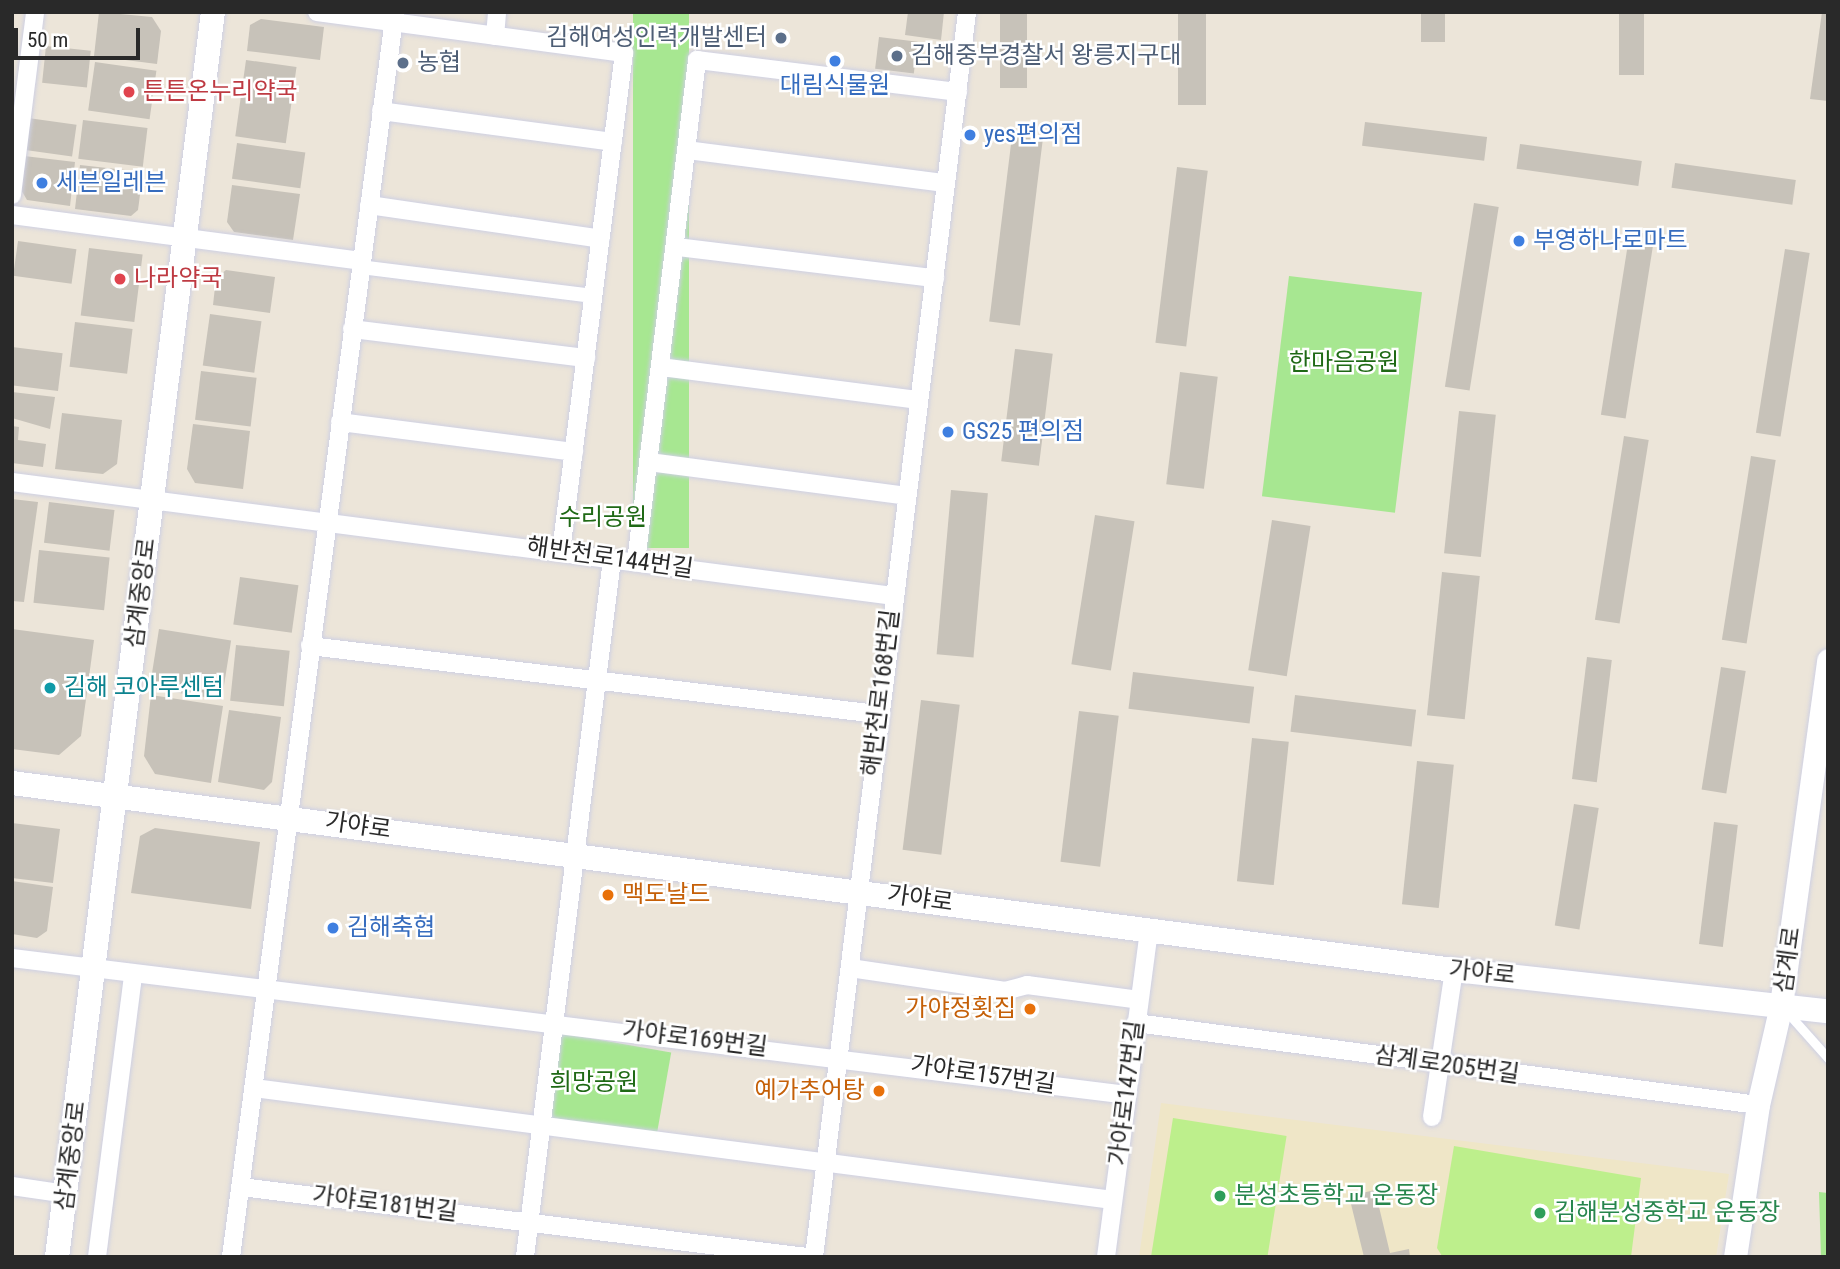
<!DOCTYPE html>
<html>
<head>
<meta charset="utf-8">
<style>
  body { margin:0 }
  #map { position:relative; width:1840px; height:1269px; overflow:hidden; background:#ece5d9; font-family:"Roboto Condensed","Noto Sans KR",sans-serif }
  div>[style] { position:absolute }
  .education>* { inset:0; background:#efe6c7 }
  .green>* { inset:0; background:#a7e791; transform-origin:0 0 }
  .pitch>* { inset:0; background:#bdef8c; transform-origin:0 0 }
  .building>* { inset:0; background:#c7c2b9; transform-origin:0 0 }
  .roads { filter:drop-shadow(0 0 2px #ced0e3) drop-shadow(0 0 2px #ced0e3) }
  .service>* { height:9px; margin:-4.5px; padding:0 4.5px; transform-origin:4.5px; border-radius:4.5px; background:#fff }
  .pedestrian>* { height:14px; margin:-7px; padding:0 7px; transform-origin:7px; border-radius:7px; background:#fff }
  .minor>* { height:18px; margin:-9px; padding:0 9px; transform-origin:9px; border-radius:9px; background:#fff }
  .tertiary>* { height:23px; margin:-11.5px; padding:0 11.5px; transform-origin:11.5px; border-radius:11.5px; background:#fff }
  .secondary>* { height:24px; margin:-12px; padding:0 12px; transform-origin:12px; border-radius:12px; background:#fff }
  .dots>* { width:19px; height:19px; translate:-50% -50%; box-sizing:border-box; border:4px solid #fff; border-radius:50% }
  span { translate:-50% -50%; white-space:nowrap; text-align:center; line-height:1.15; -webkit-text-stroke:5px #fff; paint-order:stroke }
  .service-label { font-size:24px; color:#4e5e75 }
  .right { translate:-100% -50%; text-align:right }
  .left { translate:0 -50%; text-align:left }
  .shop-label { font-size:24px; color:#366cbe }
  .health-label { font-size:24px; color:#be3a42 }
  .park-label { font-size:24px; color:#1f6915 }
  .street-label { font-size:24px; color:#292929 }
  .culture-label { font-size:24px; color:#0d838f }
  .food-label { font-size:24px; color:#c56008 }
  .leisure-label { font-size:24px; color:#27864d }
  .frame { position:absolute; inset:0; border:14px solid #292929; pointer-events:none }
  .scale { position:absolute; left:14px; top:28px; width:126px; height:32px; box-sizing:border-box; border:4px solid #292929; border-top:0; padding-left:9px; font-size:21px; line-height:24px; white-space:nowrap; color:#292929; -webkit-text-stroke:5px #fff; paint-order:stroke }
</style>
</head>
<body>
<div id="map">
  <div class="education">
    <i style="clip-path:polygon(1161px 1103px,1729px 1174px,1716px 1257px,1139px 1257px)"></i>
  </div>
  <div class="green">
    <i style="left:633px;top:12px;width:56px;height:536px"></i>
    <i style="left:1289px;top:276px;width:134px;height:222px;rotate:7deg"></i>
    <i style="left:555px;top:1032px;width:118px;height:89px;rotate:10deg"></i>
    <i style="clip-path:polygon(1819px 1192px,1828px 1193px,1828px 1257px,1821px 1257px)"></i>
  </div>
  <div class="pitch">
    <i style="left:1173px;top:1118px;width:115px;height:141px;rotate:9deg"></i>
    <i style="clip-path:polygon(1454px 1146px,1641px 1178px,1631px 1257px,1442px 1256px,1437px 1248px)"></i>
  </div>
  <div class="building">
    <i style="clip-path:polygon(99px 12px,152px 17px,161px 31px,157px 64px,94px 56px)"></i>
    <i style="clip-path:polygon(908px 12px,944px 12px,941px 40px,905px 35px)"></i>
    <i style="left:1000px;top:12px;width:27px;height:76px"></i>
    <i style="left:1178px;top:12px;width:28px;height:93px"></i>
    <i style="left:1421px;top:12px;width:24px;height:30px"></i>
    <i style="left:1619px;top:12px;width:25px;height:63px"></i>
    <i style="clip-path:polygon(1822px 12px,1828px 12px,1828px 101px,1810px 99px)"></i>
    <i style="clip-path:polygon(261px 19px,324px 27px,320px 60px,247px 51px,250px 25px)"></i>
    <i style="left:879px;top:37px;width:39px;height:32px;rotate:7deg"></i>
    <i style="left:46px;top:46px;width:45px;height:37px;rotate:6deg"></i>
    <i style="left:246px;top:60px;width:51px;height:77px;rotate:8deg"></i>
    <i style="left:95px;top:62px;width:62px;height:49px;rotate:8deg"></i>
    <i style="left:28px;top:118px;width:49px;height:32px;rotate:8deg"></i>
    <i style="left:83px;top:120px;width:65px;height:39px;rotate:7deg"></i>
    <i style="left:1365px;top:122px;width:123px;height:24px;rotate:7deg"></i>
    <i style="left:1012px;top:136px;width:31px;height:187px;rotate:7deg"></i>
    <i style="left:237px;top:143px;width:69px;height:36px;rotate:8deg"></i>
    <i style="left:1520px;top:144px;width:123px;height:25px;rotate:8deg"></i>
    <i style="clip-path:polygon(24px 156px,75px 162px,70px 206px,27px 200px,20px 188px)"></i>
    <i style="left:1675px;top:163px;width:122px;height:25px;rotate:8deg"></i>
    <i style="clip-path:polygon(80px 165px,143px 172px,138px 210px,131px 216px,75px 209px)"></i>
    <i style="left:1177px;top:167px;width:31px;height:177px;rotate:7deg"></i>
    <i style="clip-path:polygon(232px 185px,300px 194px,293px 240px,234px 232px,227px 222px)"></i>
    <i style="left:1474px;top:203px;width:25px;height:186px;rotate:9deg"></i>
    <i style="left:1630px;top:231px;width:25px;height:186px;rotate:9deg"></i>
    <i style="left:18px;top:241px;width:59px;height:35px;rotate:8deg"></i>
    <i style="left:89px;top:248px;width:54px;height:68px;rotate:7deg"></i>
    <i style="left:1785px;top:249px;width:25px;height:186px;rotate:9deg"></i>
    <i style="clip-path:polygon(226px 270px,275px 277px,270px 313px,213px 305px,216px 278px)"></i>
    <i style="left:210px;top:314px;width:52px;height:52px;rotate:8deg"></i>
    <i style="left:75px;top:322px;width:58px;height:45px;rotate:7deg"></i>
    <i style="left:12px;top:347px;width:51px;height:38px;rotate:7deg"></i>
    <i style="left:1015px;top:349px;width:38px;height:113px;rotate:7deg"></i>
    <i style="left:201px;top:371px;width:56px;height:49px;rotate:7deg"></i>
    <i style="left:1180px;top:372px;width:38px;height:113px;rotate:7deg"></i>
    <i style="clip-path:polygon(12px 392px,55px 397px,50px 429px,12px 418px)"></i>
    <i style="left:1459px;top:411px;width:37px;height:143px;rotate:6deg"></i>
    <i style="clip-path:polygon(62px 413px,122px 420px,117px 464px,103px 474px,55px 469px)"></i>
    <i style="clip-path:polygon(193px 424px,250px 431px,243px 489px,195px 483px,187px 469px)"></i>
    <i style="clip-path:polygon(12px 426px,19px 427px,18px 440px,46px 444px,43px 467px,12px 463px)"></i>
    <i style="left:1624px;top:436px;width:25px;height:186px;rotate:9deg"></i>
    <i style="left:1751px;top:456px;width:25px;height:186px;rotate:9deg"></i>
    <i style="left:951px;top:490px;width:37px;height:165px;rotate:5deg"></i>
    <i style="clip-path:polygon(12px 499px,38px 502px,24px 602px,12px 601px)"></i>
    <i style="left:49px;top:502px;width:66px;height:41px;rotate:7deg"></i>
    <i style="left:1095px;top:515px;width:40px;height:151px;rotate:9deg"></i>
    <i style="left:1272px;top:520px;width:39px;height:152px;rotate:9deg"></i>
    <i style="left:39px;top:550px;width:71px;height:53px;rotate:6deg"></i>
    <i style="left:1442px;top:572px;width:38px;height:144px;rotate:6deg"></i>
    <i style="left:240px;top:577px;width:59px;height:48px;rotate:8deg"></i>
    <i style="clip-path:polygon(12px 629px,94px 640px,81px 736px,59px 755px,12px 749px)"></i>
    <i style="left:159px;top:629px;width:73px;height:60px;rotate:9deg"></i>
    <i style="left:236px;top:645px;width:54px;height:56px;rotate:6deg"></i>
    <i style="left:1587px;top:657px;width:25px;height:123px;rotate:7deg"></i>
    <i style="left:1721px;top:667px;width:25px;height:124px;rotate:9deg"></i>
    <i style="left:1133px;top:672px;width:122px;height:37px;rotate:7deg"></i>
    <i style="clip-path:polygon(151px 695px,223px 706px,211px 783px,155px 774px,144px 756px)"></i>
    <i style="left:1295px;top:695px;width:122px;height:37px;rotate:7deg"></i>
    <i style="left:921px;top:700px;width:39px;height:151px;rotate:7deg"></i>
    <i style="clip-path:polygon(229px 710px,281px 717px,272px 782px,264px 790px,218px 782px)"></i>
    <i style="left:1079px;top:711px;width:40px;height:152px;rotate:7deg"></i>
    <i style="left:1252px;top:738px;width:37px;height:144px;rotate:6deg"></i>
    <i style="left:1417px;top:761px;width:37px;height:144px;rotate:6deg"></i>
    <i style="left:1574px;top:804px;width:25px;height:123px;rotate:9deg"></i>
    <i style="left:1714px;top:822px;width:24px;height:123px;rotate:7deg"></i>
    <i style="clip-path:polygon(12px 823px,60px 829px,53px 883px,12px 878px)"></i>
    <i style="clip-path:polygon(155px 828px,260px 842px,251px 909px,131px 893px,140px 836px)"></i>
    <i style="clip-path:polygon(12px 881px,53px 887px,47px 931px,37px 938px,12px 934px)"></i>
    <i style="clip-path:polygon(1375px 1190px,1390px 1253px,1409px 1249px,1410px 1257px,1364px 1257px,1349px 1196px)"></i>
  </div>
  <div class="roads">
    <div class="service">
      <i style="left:1787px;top:1012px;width:62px;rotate:48.3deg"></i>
    </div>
    <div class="pedestrian">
      <i style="left:360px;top:267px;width:236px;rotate:7.1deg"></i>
    </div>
    <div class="minor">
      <i style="left:317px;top:12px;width:310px;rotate:7.6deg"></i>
      <i style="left:624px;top:53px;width:503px;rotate:97.2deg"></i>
      <i style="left:495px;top:36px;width:24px;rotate:-85deg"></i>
      <i style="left:381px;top:111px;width:234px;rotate:7.6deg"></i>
      <i style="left:687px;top:150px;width:261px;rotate:7.3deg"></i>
      <i style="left:12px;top:195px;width:184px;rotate:-82.8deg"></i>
      <i style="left:369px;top:205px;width:234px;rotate:8.3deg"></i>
      <i style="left:12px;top:215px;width:352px;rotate:7.5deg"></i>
      <i style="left:677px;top:247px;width:260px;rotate:6.9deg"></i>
      <i style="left:352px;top:329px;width:236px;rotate:7.1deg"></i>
      <i style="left:661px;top:367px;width:259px;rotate:7.3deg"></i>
      <i style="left:340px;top:422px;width:236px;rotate:7.3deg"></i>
      <i style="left:649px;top:462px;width:260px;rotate:7.5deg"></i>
      <i style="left:12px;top:482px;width:888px;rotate:7.37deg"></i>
      <i style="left:636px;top:562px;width:506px;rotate:-83.07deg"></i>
      <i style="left:697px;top:60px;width:263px;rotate:7deg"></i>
      <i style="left:310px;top:646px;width:571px;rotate:6.84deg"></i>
      <i style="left:12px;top:958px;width:1123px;rotate:7deg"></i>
      <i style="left:850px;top:968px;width:157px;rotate:8.4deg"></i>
      <i style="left:1005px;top:991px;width:23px;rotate:-15deg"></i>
      <i style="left:1027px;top:985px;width:113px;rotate:7.6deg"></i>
      <i style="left:1136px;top:1023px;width:627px;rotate:7.51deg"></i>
      <i style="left:254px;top:1088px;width:866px;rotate:7.43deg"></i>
      <i style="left:1432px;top:1117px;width:149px;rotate:-81.5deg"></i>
      <i style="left:12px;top:1186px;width:56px;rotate:8.3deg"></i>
      <i style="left:241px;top:1187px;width:570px;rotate:7.05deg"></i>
      <i style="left:97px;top:1257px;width:284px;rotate:-82.7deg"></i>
      <i style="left:231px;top:1257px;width:1256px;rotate:-82.5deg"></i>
      <i style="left:525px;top:1257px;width:702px;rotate:-82.89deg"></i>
      <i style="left:814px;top:1257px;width:1254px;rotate:-82.99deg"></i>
      <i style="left:1106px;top:1257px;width:330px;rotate:-82.5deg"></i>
    </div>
    <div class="tertiary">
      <i style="left:1735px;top:1257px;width:154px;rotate:-81.4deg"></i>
      <i style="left:1758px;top:1105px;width:103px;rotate:-77deg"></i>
      <i style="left:1781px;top:1005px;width:348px;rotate:-82.2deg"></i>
    </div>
    <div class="secondary">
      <i style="left:12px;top:783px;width:1454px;rotate:7.39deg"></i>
      <i style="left:1454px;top:970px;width:376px;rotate:6.3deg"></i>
      <i style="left:57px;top:1257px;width:1255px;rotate:-82.86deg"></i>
    </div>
  </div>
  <div class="dots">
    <i style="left:781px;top:38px;background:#5c6f8a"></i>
    <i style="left:897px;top:56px;background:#5c6f8a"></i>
    <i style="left:835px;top:61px;background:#3f7fe0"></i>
    <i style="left:403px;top:63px;background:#5c6f8a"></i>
    <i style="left:129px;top:92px;background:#e0444e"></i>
    <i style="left:970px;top:135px;background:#3f7fe0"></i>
    <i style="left:42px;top:183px;background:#3f7fe0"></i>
    <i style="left:1519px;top:241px;background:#3f7fe0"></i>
    <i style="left:120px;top:279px;background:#e0444e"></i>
    <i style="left:948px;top:432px;background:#3f7fe0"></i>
    <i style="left:50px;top:688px;background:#0f9aa8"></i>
    <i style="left:608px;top:895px;background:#e8710a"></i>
    <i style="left:333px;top:928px;background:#3f7fe0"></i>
    <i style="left:1030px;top:1009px;background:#e8710a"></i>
    <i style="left:879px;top:1091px;background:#e8710a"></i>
    <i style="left:1220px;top:1196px;background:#2e9e5b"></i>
    <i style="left:1540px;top:1213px;background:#2e9e5b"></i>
  </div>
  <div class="service-label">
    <span class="right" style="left:767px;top:38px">김해여성인력개발센터</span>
    <span class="left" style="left:911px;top:56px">김해중부경찰서 왕릉지구대</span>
    <span class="left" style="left:417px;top:63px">농협</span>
  </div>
  <div class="shop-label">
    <span style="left:835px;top:86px">대림식물원</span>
    <span class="left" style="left:984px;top:135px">yes편의점</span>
    <span class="left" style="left:56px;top:183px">세븐일레븐</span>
    <span class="left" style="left:1533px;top:241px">부영하나로마트</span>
    <span class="left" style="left:962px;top:432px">GS25 편의점</span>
    <span class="left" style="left:347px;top:928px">김해축협</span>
  </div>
  <div class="health-label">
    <span class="left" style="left:143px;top:92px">튼튼온누리약국</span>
    <span class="left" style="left:134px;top:279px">나라약국</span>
  </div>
  <div class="park-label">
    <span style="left:1344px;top:363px">한마음공원</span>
    <span style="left:603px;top:518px">수리공원</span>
    <span style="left:594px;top:1083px">희망공원</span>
  </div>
  <div class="street-label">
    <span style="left:610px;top:558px;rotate:8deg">해반천로144번길</span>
    <span style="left:141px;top:593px;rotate:-83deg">삼계중앙로</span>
    <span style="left:881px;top:693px;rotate:-83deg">해반천로168번길</span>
    <span style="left:358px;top:826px;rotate:8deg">가야로</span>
    <span style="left:920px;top:899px;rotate:8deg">가야로</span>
    <span style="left:1788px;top:960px;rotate:-82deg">삼계로</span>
    <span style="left:1482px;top:973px;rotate:6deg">가야로</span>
    <span style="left:695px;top:1039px;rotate:7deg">가야로169번길</span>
    <span style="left:1447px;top:1065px;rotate:8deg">삼계로205번길</span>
    <span style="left:983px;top:1075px;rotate:8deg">가야로157번길</span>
    <span style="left:1127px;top:1093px;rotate:-83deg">가야로147번길</span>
    <span style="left:71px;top:1156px;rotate:-83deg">삼계중앙로</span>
    <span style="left:385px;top:1204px;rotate:7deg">가야로181번길</span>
  </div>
  <div class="culture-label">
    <span class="left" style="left:64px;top:688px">김해 코아루센텀</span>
  </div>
  <div class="food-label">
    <span class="left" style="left:622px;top:895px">맥도날드</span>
    <span class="right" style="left:1016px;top:1009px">가야정횟집</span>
    <span class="right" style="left:865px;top:1091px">예가추어탕</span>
  </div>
  <div class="leisure-label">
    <span class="left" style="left:1234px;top:1196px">분성초등학교 운동장</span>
    <span class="left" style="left:1554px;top:1213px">김해분성중학교 운동장</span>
  </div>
  <div class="frame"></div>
  <div class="scale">50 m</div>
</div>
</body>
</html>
